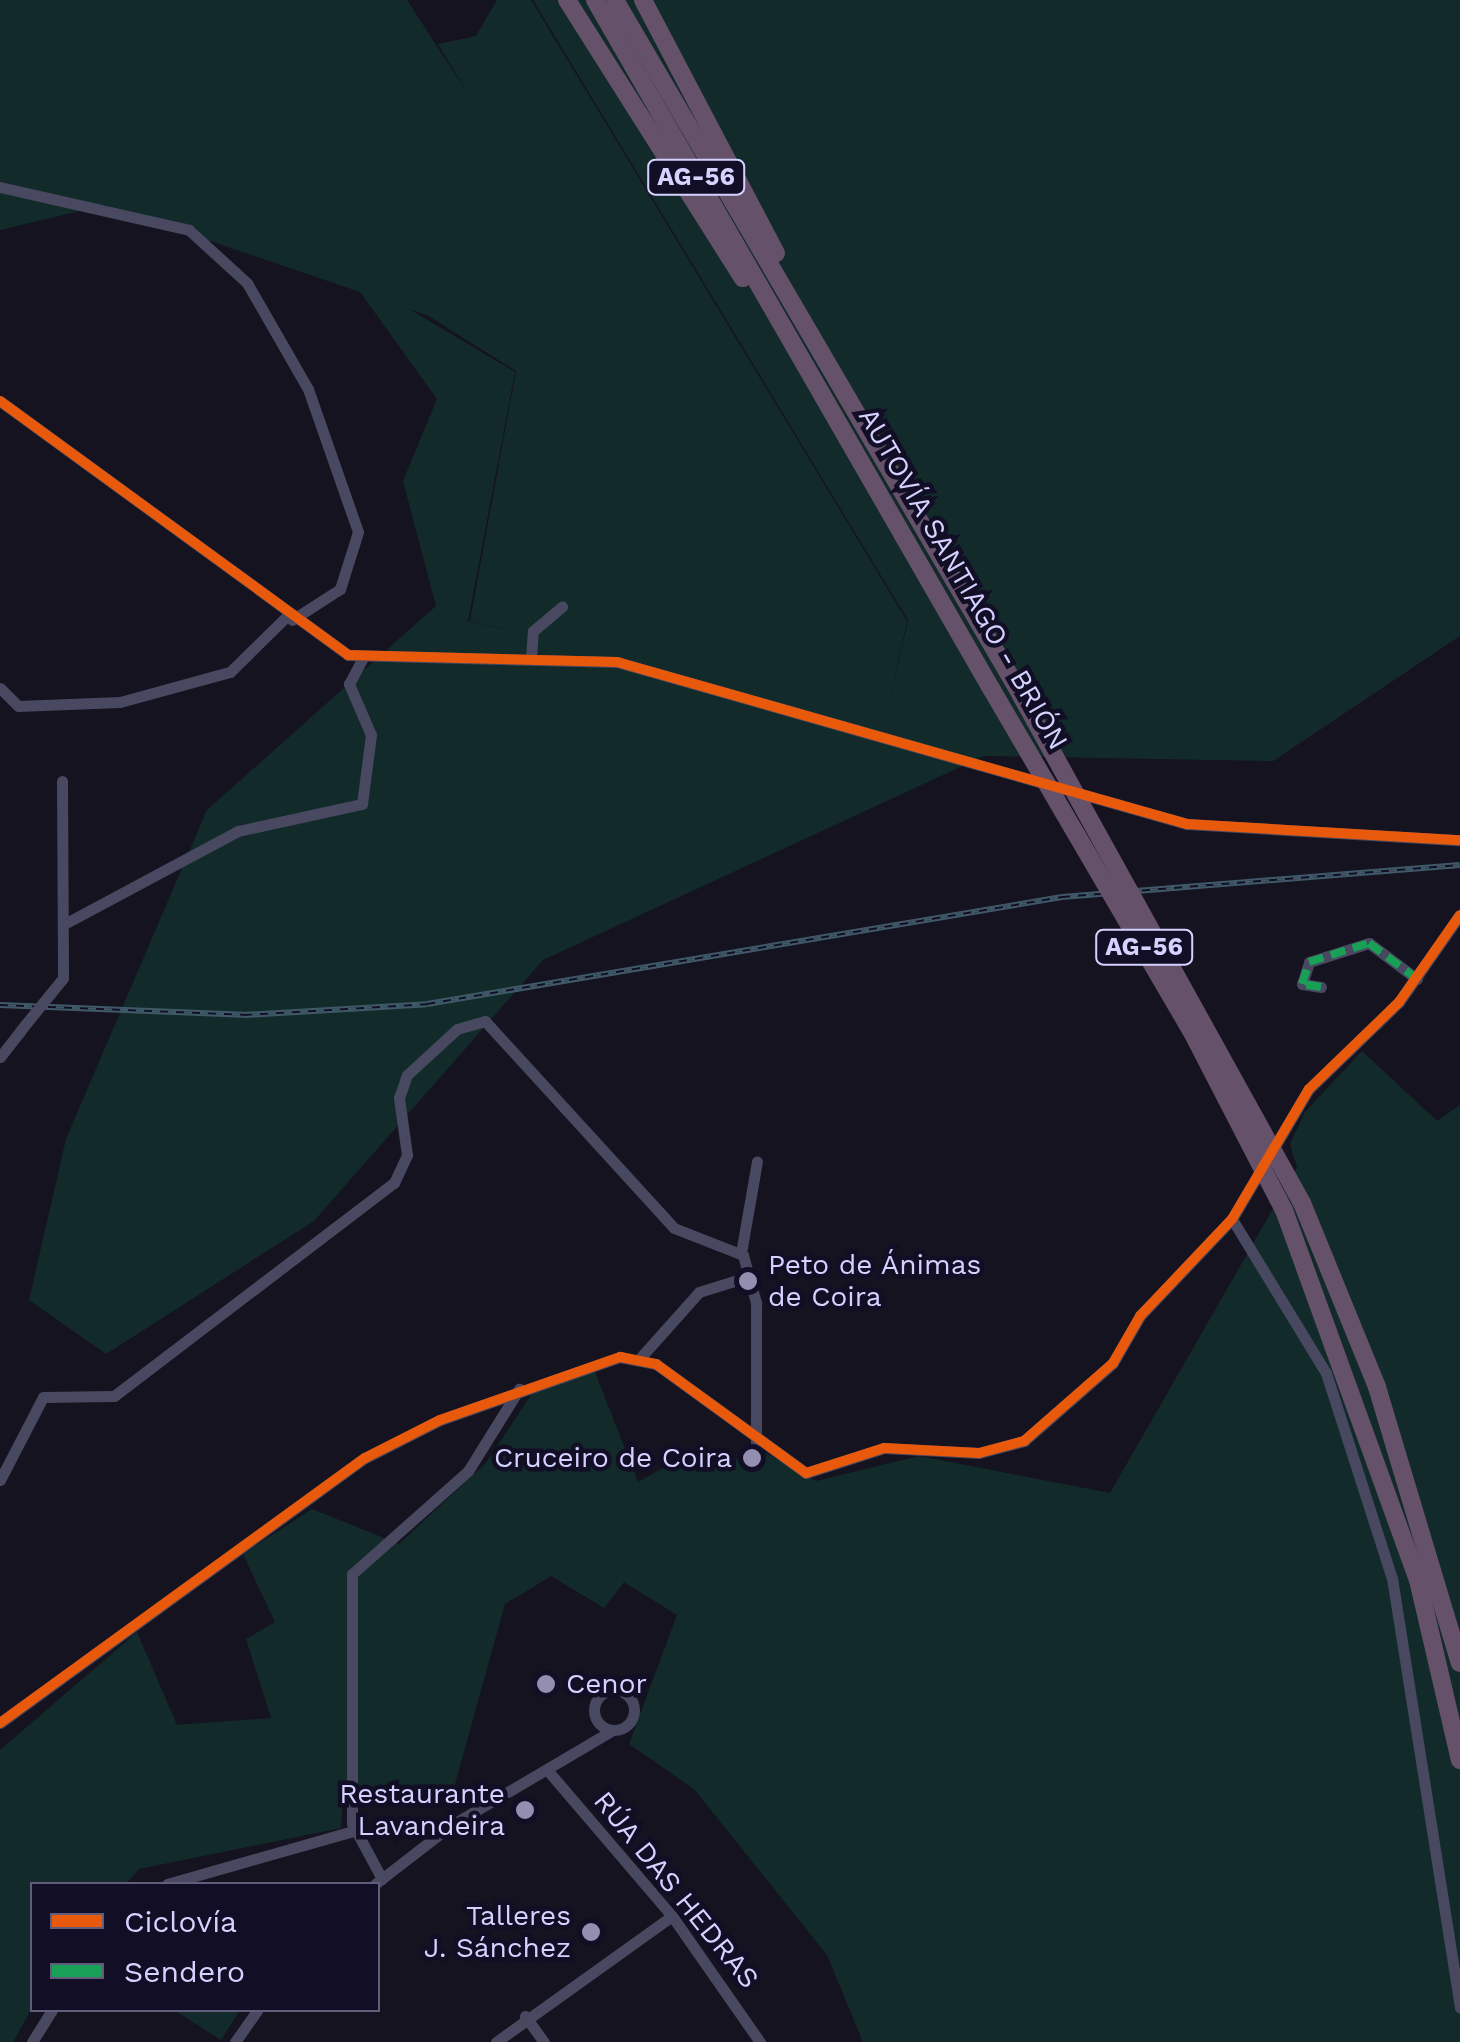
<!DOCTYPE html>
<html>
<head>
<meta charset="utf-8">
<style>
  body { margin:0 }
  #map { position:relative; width:1460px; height:2042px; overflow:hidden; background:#151320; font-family:"Work Sans",sans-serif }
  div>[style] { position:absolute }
  .green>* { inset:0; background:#122b2a }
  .minor>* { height:11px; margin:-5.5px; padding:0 5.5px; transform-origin:5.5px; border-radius:5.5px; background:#484860 }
  .minor>.ring { margin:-5.5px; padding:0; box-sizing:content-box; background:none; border:11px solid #484860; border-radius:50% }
  .highway>* { height:18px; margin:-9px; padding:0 9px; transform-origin:9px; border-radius:9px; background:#66516b }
  .rail>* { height:6px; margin-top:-3px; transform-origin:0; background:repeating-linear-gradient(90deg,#110e25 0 8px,#405969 0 16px); box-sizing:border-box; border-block:2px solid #405969 }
  .minor-bridge>* { height:11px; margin:-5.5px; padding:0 5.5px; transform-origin:5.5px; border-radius:5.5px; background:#484860 }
  .highway-bridge>* { height:18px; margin:-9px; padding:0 9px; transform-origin:9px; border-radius:9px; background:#66516b }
  .quiet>* { height:8px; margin-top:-4px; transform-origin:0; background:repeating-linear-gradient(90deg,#1a9f57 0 15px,transparent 0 23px) }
  .cycleway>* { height:10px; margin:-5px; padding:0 5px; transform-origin:5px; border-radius:5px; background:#e8590c }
  .dots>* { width:28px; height:28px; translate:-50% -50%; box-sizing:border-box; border:5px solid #110e25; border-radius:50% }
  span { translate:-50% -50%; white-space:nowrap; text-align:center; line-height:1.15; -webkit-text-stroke:9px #110e25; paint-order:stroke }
  .shield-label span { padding:2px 8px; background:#110e25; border:2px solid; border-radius:8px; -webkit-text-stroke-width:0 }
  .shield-label { font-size:25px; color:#d5d2ff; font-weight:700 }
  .street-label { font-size:28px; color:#d5d2ff }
  .poi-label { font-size:28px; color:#d5d2ff }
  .left { translate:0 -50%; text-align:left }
  .right { translate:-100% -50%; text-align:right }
  .legend { position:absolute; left:30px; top:1882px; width:350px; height:130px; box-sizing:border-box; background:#110e25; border:2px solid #5f5c7c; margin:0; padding:12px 18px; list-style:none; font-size:30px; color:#d5d2ff }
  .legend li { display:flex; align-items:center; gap:20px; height:50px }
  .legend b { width:50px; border:2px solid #5f5c7c }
</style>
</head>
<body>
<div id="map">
  <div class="green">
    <i style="clip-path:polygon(evenodd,0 0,407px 0,468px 94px,438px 44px,476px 36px,497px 0,531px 0,907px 621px,888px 709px,908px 620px,533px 0,1460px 0,1460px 636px,1273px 761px,984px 756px,543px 960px,314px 1221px,106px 1354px,29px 1300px,66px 1139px,207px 810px,436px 606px,403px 481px,437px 399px,360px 292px,105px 205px,0 230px,0 0,409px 309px,427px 315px,516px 371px,470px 621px,557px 641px,468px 621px,515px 372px,409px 309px)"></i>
    <i style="clip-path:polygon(1362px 1051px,1437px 1121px,1460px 1105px,1460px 2042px,863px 2042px,827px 1955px,694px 1789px,629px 1744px,677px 1615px,624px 1582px,604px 1608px,551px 1576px,505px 1604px,452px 1795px,343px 1793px,341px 1828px,139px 1869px,126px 1884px,32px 1884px,32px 2008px,13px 2042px,0 2042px,0 1750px,137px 1632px,177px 1725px,271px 1718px,246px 1639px,275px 1622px,243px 1554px,312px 1509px,399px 1544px,486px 1463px,535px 1389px,595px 1372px,638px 1482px,694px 1451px,753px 1462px,762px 1451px,816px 1481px,919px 1456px,1110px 1493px,1297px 1167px,1290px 1144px,1305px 1112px)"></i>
    <i style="clip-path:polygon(174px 2010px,240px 2010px,221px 2040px)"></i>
  </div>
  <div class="minor">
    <i style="left:0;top:187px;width:194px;rotate:12.8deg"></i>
    <i style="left:189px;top:230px;width:79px;rotate:42.4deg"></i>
    <i style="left:247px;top:283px;width:122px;rotate:60.1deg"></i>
    <i style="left:308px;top:389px;width:151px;rotate:70.7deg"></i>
    <i style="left:358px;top:532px;width:60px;rotate:107.5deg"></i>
    <i style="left:340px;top:589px;width:57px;rotate:147.1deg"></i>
    <i style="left:0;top:401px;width:431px;rotate:36.1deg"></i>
    <i style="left:348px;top:655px;width:269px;rotate:1.5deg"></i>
    <i style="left:617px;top:662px;width:593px;rotate:15.87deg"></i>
    <i style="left:1187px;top:824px;width:273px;rotate:3.4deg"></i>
    <i style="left:531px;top:658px;width:27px;rotate:-86deg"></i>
    <i style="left:533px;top:631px;width:38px;rotate:-40deg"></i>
    <i style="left:0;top:688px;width:25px;rotate:45deg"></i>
    <i style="left:18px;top:706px;width:102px;rotate:-2.2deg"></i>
    <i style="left:120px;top:702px;width:114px;rotate:-15.3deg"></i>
    <i style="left:230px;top:672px;width:80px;rotate:-44.5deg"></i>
    <i style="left:62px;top:781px;width:197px;rotate:89.7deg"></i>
    <i style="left:68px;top:922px;width:193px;rotate:-28.2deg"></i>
    <i style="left:238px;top:831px;width:127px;rotate:-12.3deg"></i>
    <i style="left:362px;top:804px;width:70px;rotate:-82.6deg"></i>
    <i style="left:371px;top:735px;width:56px;rotate:-113.3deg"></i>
    <i style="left:349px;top:684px;width:30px;rotate:-62deg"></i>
    <i style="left:1321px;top:987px;width:19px;rotate:-171deg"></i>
    <i style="left:1302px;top:984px;width:23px;rotate:-72deg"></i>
    <i style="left:1309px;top:962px;width:63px;rotate:-17.6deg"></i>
    <i style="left:1369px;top:943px;width:60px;rotate:36.9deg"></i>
    <i style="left:0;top:1057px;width:33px;rotate:-52deg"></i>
    <i style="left:1232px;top:1219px;width:180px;rotate:58.6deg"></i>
    <i style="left:1326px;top:1373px;width:215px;rotate:72.2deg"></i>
    <i style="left:1392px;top:1578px;width:435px;rotate:81deg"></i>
    <i style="left:741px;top:1253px;width:93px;rotate:-80.1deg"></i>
    <i style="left:641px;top:1357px;width:87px;rotate:-48.3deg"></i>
    <i style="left:699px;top:1292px;width:53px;rotate:-17.4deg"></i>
    <i style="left:0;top:1480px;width:93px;rotate:-62.6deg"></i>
    <i style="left:43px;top:1397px;width:71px;rotate:-0.8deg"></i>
    <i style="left:114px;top:1396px;width:352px;rotate:-37.3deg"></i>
    <i style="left:394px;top:1183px;width:31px;rotate:-65deg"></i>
    <i style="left:407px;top:1155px;width:58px;rotate:-98deg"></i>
    <i style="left:399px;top:1098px;width:24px;rotate:-71deg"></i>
    <i style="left:407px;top:1075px;width:68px;rotate:-42.6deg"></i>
    <i style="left:457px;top:1029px;width:29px;rotate:-16deg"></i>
    <i style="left:485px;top:1021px;width:280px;rotate:47.6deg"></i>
    <i style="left:674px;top:1228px;width:74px;rotate:21.4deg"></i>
    <i style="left:743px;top:1255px;width:50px;rotate:74.8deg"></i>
    <i style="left:756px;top:1303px;width:139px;rotate:90deg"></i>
    <i class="ring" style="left:594px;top:1690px;width:29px;height:29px"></i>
    <i style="left:0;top:1723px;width:451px;rotate:-36deg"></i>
    <i style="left:365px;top:1458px;width:84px;rotate:-26.9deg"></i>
    <i style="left:440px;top:1420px;width:191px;rotate:-19.3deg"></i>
    <i style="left:620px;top:1357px;width:37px;rotate:11deg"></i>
    <i style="left:656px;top:1364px;width:185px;rotate:36deg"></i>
    <i style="left:806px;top:1473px;width:82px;rotate:-17.8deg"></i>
    <i style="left:884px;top:1448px;width:95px;rotate:3deg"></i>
    <i style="left:979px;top:1453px;width:47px;rotate:-14.9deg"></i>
    <i style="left:1024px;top:1441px;width:118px;rotate:-41.2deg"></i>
    <i style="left:1113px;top:1363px;width:54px;rotate:-60.1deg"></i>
    <i style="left:1140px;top:1316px;width:134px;rotate:-46.5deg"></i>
    <i style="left:1232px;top:1219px;width:151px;rotate:-59.4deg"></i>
    <i style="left:1309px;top:1089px;width:125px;rotate:-44deg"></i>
    <i style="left:1399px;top:1002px;width:106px;rotate:-55deg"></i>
    <i style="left:549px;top:1772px;width:189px;rotate:49.5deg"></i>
    <i style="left:672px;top:1916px;width:154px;rotate:55.1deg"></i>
    <i style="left:382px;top:1879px;width:64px;rotate:-118.2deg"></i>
    <i style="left:352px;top:1823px;width:249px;rotate:-90deg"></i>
    <i style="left:352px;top:1574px;width:155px;rotate:-41.6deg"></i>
    <i style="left:468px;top:1471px;width:97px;rotate:-58.1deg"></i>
    <i style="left:167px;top:1884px;width:193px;rotate:-15.9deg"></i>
    <i style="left:375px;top:1884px;width:95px;rotate:-37.7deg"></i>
    <i style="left:450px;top:1826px;width:187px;rotate:-30.5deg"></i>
    <i style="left:525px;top:2016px;width:32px;rotate:54deg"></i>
    <i style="left:32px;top:2042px;width:38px;rotate:-58deg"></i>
    <i style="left:235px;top:2042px;width:39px;rotate:-55deg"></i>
    <i style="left:496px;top:2042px;width:216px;rotate:-35.6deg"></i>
  </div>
  <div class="highway">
    <i style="left:567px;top:0;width:329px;rotate:57.7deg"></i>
    <i style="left:595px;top:0;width:796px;rotate:60.09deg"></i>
    <i style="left:615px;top:0;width:789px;rotate:59.7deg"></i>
    <i style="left:643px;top:0;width:286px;rotate:62.3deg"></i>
    <i style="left:1302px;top:1203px;width:199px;rotate:67.8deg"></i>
    <i style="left:1377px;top:1387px;width:288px;rotate:73.3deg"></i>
    <i style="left:1284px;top:1210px;width:394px;rotate:70.1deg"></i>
    <i style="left:1418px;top:1580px;width:185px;rotate:76.9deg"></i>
  </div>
  <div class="rail">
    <i style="left:0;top:1005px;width:244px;rotate:2.3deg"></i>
    <i style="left:244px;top:1015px;width:183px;rotate:-3.4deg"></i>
    <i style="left:427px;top:1004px;width:644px;rotate:-9.56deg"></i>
    <i style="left:1062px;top:897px;width:399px;rotate:-4.6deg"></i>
  </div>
  <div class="minor-bridge">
    <i style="left:20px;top:1031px;width:68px;rotate:-50.9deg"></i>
  </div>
  <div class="highway-bridge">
    <i style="left:1013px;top:681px;width:597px;rotate:61.03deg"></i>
    <i style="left:992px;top:690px;width:398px;rotate:59.7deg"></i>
    <i style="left:1193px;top:1034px;width:198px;rotate:62.7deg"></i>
  </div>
  <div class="quiet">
    <i style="left:1321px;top:987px;width:19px;rotate:-171deg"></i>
    <i style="left:1302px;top:984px;width:23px;rotate:-72deg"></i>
    <i style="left:1309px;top:962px;width:63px;rotate:-17.6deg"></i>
    <i style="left:1369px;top:943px;width:60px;rotate:36.9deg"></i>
  </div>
  <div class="cycleway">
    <i style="left:0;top:401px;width:431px;rotate:36.1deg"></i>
    <i style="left:348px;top:655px;width:269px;rotate:1.5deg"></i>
    <i style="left:617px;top:662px;width:593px;rotate:15.87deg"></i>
    <i style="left:1187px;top:824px;width:273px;rotate:3.4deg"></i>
    <i style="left:0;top:1723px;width:451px;rotate:-36deg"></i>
    <i style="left:365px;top:1458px;width:84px;rotate:-26.9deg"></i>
    <i style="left:440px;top:1420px;width:191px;rotate:-19.3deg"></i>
    <i style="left:620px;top:1357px;width:37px;rotate:11deg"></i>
    <i style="left:656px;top:1364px;width:185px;rotate:36deg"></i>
    <i style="left:806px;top:1473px;width:82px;rotate:-17.8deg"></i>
    <i style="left:884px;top:1448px;width:95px;rotate:3deg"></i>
    <i style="left:979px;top:1453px;width:47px;rotate:-14.9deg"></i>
    <i style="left:1024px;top:1441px;width:118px;rotate:-41.2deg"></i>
    <i style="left:1113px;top:1363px;width:54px;rotate:-60.1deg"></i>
    <i style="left:1140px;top:1316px;width:134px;rotate:-46.5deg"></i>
    <i style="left:1232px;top:1219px;width:151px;rotate:-59.4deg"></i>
    <i style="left:1309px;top:1089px;width:125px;rotate:-44deg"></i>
    <i style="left:1399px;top:1002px;width:106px;rotate:-55deg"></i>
  </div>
  <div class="dots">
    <i style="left:748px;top:1281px;background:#928fb1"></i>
    <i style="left:752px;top:1458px;background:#928fb1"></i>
    <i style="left:546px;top:1684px;background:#928fb1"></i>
    <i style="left:525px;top:1810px;background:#928fb1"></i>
    <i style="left:591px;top:1932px;background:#928fb1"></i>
  </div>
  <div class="shield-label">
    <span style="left:696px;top:177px">AG-56</span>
    <span style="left:1144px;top:947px">AG-56</span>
  </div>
  <div class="street-label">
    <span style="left:963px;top:579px;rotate:60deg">AUTOVÍA SANTIAGO - BRIÓN</span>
    <span style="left:676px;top:1890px;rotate:51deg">RÚA DAS HEDRAS</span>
  </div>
  <div class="poi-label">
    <span class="left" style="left:768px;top:1281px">Peto de Ánimas<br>de Coira</span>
    <span class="right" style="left:732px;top:1458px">Cruceiro de Coira</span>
    <span class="left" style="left:566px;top:1684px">Cenor</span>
    <span class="right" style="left:505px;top:1810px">Restaurante<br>Lavandeira</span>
    <span class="right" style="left:571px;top:1932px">Talleres<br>J. Sánchez</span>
  </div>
  <ul class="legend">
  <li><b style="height:12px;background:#e8590c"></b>Ciclovía</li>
  <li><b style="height:12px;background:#1a9f57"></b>Sendero</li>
  </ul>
</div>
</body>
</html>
